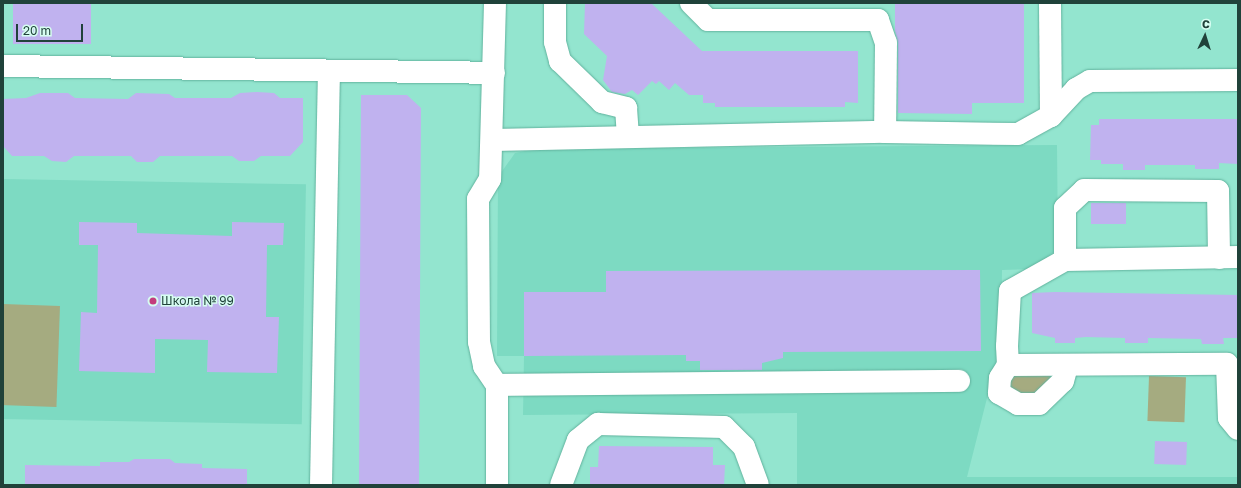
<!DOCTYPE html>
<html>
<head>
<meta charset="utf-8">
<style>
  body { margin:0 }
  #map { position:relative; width:1241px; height:488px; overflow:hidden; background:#93e5cf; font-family:"Golos Text",sans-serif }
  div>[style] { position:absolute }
  .built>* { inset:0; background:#7ddac2; transform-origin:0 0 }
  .green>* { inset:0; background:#a5ab80; transform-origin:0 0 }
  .building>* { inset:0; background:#c0b2ef; transform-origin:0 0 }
  .roads { filter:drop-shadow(0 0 1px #61b29d) drop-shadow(0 0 1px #61b29d) }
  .minor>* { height:22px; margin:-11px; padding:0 11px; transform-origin:11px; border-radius:11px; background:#fff }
  .dots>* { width:11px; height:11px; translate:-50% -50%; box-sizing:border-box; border:2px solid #d6fdf1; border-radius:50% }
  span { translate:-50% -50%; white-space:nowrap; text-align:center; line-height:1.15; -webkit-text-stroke:3px #d6fdf1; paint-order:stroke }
  .poi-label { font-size:12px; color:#20423a }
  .left { translate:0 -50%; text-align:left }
  .frame { position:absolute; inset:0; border:4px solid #20423a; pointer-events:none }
  .north { position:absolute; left:1185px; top:16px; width:40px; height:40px; -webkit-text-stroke:3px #d6fdf1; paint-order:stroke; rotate:4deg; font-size:11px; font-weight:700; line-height:16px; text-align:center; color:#20423a }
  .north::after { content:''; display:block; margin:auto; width:14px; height:18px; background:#20423a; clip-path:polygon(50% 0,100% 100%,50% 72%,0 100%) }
  .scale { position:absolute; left:16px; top:24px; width:67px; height:18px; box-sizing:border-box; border:2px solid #20423a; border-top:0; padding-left:5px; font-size:12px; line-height:14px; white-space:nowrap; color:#20423a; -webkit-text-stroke:3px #d6fdf1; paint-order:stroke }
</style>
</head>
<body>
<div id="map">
  <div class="built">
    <i style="clip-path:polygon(1057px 145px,1058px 249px,1031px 269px,1002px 270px,1001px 343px,967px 477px,1238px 477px,1238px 485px,797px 485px,797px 413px,523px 415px,524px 356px,497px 356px,498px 177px,515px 153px,536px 149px)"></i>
    <i style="left:3px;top:179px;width:303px;height:240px;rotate:1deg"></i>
  </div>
  <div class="green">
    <i style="left:3px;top:304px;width:57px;height:101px;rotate:2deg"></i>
    <i style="clip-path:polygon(1015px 372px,1047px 372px,1053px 380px,1035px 398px,1021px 397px,1007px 387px)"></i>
    <i style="left:1149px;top:376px;width:37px;height:45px;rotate:2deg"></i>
  </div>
  <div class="building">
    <i style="left:13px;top:3px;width:78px;height:41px"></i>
    <i style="clip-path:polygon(585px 3px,651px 3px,702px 51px,858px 51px,858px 103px,845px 102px,845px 107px,715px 107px,715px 103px,703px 103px,703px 95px,689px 95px,675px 83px,669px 90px,659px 81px,656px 84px,652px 81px,638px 95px,632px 90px,625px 94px,612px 92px,603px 80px,607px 56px,584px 34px)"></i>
    <i style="clip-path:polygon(895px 3px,1024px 3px,1024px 103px,972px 103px,972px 114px,898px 113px,898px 43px,895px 31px)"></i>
    <i style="clip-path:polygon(257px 92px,274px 93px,280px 98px,303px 98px,303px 142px,290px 156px,261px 156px,254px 161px,239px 161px,232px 156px,160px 156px,153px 162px,137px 162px,131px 156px,74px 156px,66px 162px,52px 161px,44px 156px,12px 156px,3px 146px,3px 99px,26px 98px,40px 93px,68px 93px,75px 98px,128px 99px,136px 93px,169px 94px,175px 98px,231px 98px,240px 93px)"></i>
    <i style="clip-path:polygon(361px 95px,407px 95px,421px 108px,419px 485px,359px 485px)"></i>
    <i style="clip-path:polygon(1099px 119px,1238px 119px,1238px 164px,1219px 163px,1219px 169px,1195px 169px,1195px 165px,1145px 165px,1145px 170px,1123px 170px,1123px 164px,1101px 164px,1101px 160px,1090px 160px,1091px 125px,1099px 125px)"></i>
    <i style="left:1091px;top:203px;width:35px;height:21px"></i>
    <i style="clip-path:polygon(79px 222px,137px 223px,137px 233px,232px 236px,232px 222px,284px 223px,283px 245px,267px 245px,266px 317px,279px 317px,277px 373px,207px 372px,208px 340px,155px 339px,155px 373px,79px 371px,81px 312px,97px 313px,98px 245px,79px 245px)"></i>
    <i style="clip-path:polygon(980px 270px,981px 351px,783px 352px,783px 358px,762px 363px,762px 370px,700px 370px,700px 361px,686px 361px,686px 355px,524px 356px,524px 292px,606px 292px,606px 271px)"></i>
    <i style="clip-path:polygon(1055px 292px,1238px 295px,1238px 338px,1223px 338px,1224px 344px,1202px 344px,1201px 339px,1148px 338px,1148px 343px,1125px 343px,1125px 338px,1086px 337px,1075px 338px,1075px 343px,1055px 343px,1055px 338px,1032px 333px,1032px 293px)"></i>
    <i style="left:1155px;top:441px;width:32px;height:23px;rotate:2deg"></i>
    <i style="clip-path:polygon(599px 446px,713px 447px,713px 465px,725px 465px,724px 485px,590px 485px,590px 467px,598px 467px)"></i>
    <i style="clip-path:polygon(134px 459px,170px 459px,175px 463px,202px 464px,202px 468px,247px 469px,247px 485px,25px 485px,25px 465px,100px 466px,100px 462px,129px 462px)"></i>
  </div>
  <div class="roads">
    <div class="minor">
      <i style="left:495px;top:3px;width:176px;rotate:91.6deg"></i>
      <i style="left:490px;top:179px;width:23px;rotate:121deg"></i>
      <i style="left:478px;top:199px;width:143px;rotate:89.6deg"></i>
      <i style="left:479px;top:342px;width:25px;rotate:78deg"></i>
      <i style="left:484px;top:366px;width:23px;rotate:56deg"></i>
      <i style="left:497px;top:385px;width:100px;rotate:90deg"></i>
      <i style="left:555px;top:3px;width:39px;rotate:90deg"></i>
      <i style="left:555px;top:42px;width:20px;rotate:75deg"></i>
      <i style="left:560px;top:61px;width:59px;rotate:44.3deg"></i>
      <i style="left:602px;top:102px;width:25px;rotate:14deg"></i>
      <i style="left:626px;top:108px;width:27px;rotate:86deg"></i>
      <i style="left:691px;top:3px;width:24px;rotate:45deg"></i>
      <i style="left:708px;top:20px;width:170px"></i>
      <i style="left:878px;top:20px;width:24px;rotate:71deg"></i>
      <i style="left:886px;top:43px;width:89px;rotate:90.6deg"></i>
      <i style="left:1050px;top:3px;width:113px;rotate:89.5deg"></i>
      <i style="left:3px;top:66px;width:491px;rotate:0.8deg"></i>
      <i style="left:493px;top:140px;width:392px;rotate:-1.2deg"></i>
      <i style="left:885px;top:132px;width:133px;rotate:0.9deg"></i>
      <i style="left:1018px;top:134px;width:38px;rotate:-29deg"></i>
      <i style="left:1051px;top:116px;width:37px;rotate:-47deg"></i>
      <i style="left:1076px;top:89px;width:16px;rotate:-30deg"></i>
      <i style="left:1090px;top:81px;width:148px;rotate:-0.4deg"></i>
      <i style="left:1238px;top:257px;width:173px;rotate:179deg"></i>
      <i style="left:1065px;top:260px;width:63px;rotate:150.6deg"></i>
      <i style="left:1010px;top:291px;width:55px;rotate:93.1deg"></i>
      <i style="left:1007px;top:346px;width:19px;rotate:87deg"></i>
      <i style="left:1008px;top:365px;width:219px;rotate:-0.3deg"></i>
      <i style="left:1227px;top:364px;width:54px;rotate:87.9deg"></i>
      <i style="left:1229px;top:418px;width:14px;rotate:51deg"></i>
      <i style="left:1065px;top:260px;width:52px;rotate:-90deg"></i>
      <i style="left:1065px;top:208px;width:26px;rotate:-43deg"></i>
      <i style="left:1084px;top:190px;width:134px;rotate:0.4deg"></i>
      <i style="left:1218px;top:191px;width:67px;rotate:89.1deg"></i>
      <i style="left:1008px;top:365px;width:15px;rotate:122deg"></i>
      <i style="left:1000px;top:378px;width:15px;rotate:94deg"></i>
      <i style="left:999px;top:393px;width:22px;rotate:30deg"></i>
      <i style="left:1018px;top:404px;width:21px"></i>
      <i style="left:1039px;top:404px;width:33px;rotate:-44deg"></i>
      <i style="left:1063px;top:381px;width:16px;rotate:-75deg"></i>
      <i style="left:497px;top:385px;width:462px;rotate:-0.5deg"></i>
      <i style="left:321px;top:485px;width:414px;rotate:-88.9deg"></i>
      <i style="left:561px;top:485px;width:48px;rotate:-69.3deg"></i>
      <i style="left:578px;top:440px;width:26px;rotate:-39deg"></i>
      <i style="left:598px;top:424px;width:126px;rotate:1.4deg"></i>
      <i style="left:724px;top:427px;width:28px;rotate:45deg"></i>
      <i style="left:744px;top:447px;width:40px;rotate:69.8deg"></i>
    </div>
  </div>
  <div class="dots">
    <i style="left:153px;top:301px;background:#c33d7d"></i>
  </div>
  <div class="poi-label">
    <span class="left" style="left:161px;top:301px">Школа № 99</span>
  </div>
  <div class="frame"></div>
  <div class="north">С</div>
  <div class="scale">20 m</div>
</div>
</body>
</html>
